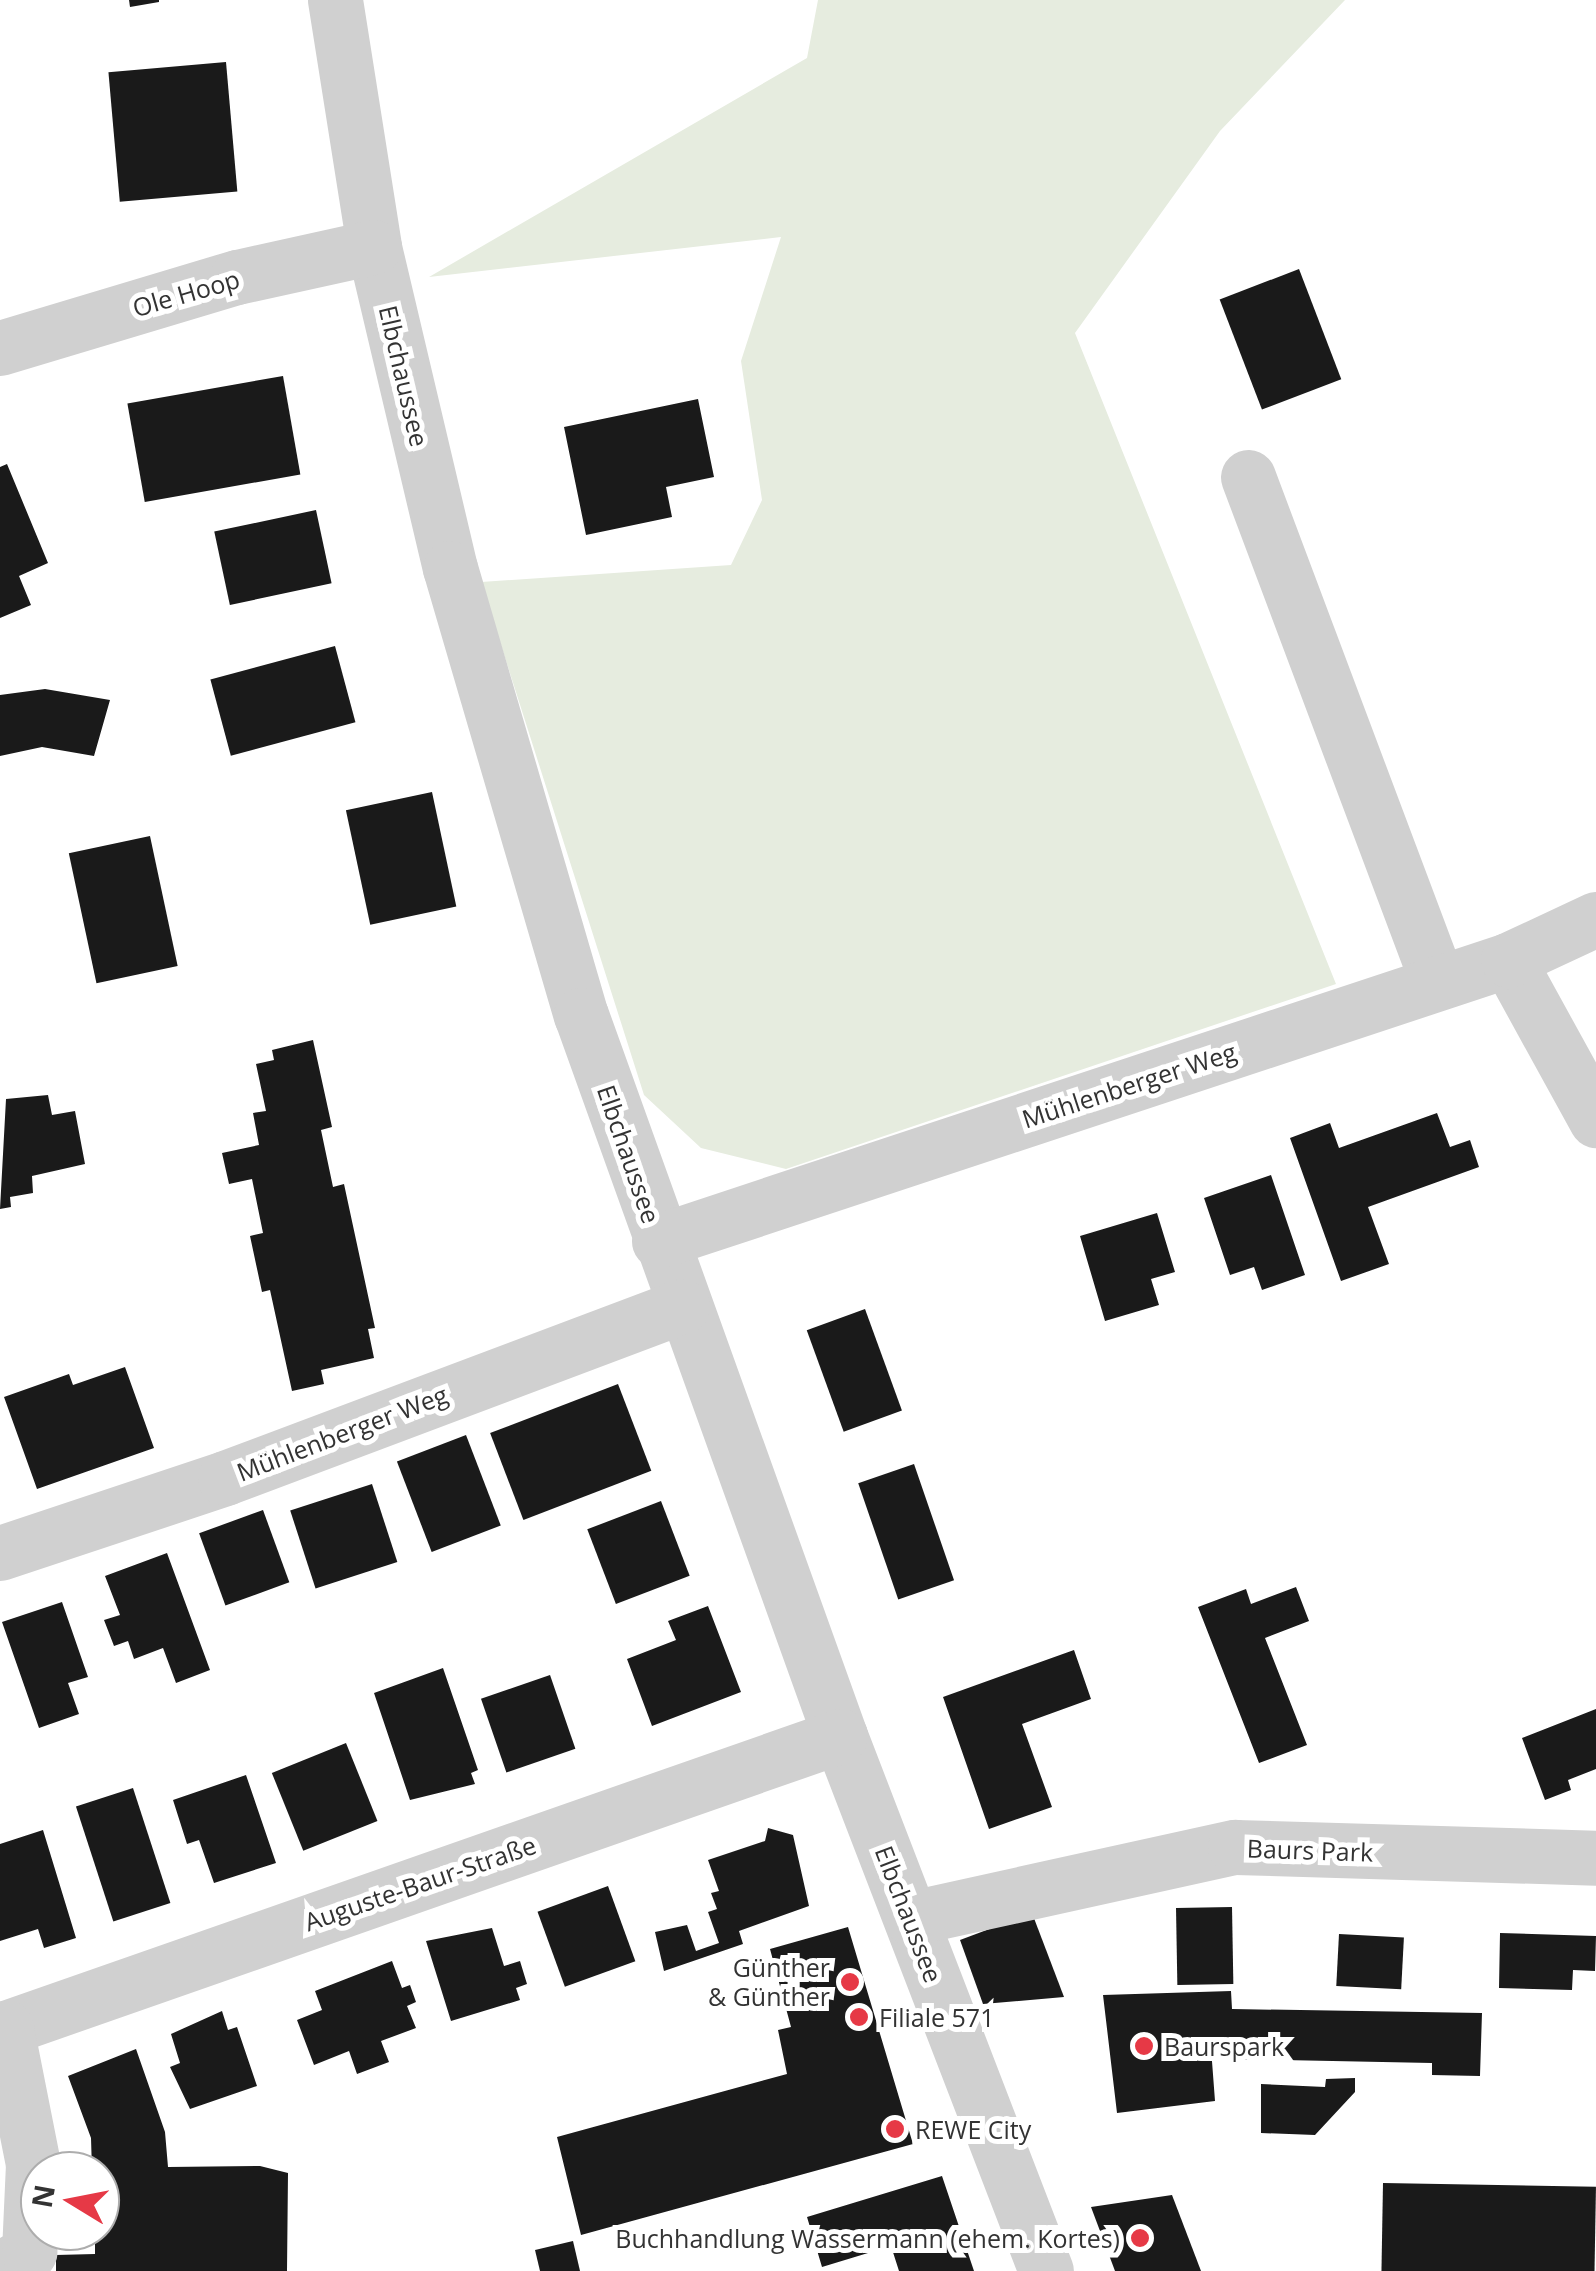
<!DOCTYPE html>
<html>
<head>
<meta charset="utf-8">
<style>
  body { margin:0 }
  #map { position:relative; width:1596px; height:2271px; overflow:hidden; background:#fff; font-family:"Open Sans",sans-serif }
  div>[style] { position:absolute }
  .green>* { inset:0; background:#e6ecdf }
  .building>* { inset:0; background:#1a1a1a; transform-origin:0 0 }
  .minor>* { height:55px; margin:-27.5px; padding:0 27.5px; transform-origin:27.5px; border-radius:27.5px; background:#d0d0d0 }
  .dots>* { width:28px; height:28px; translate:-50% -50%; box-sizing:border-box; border:5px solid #fff; border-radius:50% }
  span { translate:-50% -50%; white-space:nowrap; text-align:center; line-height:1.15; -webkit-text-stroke:10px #fff; paint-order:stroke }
  .street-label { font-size:25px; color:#333 }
  .poi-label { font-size:25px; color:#333 }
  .right { translate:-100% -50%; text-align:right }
  .left { translate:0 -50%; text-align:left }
  .north { position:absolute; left:20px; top:2151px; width:100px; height:100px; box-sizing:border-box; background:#fff; border:2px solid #adadad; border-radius:50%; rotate:280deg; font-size:28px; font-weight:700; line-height:40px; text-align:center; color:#333 }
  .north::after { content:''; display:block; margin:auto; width:35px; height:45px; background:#e63946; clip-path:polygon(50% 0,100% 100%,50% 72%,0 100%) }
</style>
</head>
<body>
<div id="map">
  <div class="green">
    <i style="clip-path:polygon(818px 0,1345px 0,1220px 131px,1075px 333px,1336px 984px,786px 1169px,701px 1148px,644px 1095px,481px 582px,731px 565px,762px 500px,741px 361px,781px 237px,429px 277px,807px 58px)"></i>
  </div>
  <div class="building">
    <i style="clip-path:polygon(129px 0,159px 0,159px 2px,130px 7px)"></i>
    <i style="left:226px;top:62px;width:130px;height:118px;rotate:85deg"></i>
    <i style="left:1299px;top:269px;width:118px;height:85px;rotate:69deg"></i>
    <i style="left:283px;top:376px;width:100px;height:158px;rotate:80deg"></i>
    <i style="clip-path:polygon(698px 399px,714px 477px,666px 487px,672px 517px,586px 535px,564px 427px)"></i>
    <i style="clip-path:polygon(7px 464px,48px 563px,19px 576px,31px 605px,0 618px,0 467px)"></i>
    <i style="left:316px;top:510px;width:75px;height:104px;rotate:78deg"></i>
    <i style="left:335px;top:646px;width:79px;height:129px;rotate:75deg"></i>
    <i style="clip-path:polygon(45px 689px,110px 700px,94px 756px,42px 747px,0 756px,0 695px)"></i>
    <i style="left:432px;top:792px;width:117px;height:88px;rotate:78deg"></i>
    <i style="left:150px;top:836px;width:133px;height:83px;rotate:78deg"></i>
    <i style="clip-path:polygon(313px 1040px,332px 1127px,321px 1130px,333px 1187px,344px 1184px,375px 1328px,368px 1329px,374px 1358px,321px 1370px,324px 1384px,292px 1391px,270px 1290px,262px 1292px,250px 1236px,263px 1233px,252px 1179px,229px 1184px,222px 1153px,259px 1145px,253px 1113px,266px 1111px,256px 1064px,274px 1060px,272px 1050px)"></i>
    <i style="clip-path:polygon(48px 1095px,52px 1115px,75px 1111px,85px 1164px,32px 1176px,33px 1193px,10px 1197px,11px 1207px,0 1209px,6px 1099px)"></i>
    <i style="clip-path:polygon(1437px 1113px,1450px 1147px,1470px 1140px,1479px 1167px,1368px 1207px,1389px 1264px,1341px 1281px,1290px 1138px,1330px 1123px,1339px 1148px)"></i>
    <i style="clip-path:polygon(1271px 1175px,1305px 1275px,1262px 1290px,1254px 1267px,1230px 1275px,1204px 1198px)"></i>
    <i style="clip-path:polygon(1157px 1213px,1175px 1272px,1151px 1279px,1159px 1305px,1105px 1321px,1080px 1236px)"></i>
    <i style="left:865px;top:1309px;width:108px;height:62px;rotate:70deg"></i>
    <i style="clip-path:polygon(125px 1367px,154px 1448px,37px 1489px,4px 1397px,69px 1374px,73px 1385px)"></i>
    <i style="left:618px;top:1384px;width:93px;height:137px;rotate:69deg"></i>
    <i style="left:466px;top:1435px;width:97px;height:74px;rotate:69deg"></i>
    <i style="left:914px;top:1464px;width:123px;height:59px;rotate:71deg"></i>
    <i style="left:372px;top:1484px;width:82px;height:86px;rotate:72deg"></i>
    <i style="left:661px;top:1501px;width:80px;height:79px;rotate:69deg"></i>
    <i style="left:263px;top:1510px;width:77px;height:68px;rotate:70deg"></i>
    <i style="clip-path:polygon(167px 1553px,210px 1670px,176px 1683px,163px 1648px,134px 1659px,128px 1641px,114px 1646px,104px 1620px,120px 1615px,105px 1576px)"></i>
    <i style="clip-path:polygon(1296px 1587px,1309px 1621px,1265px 1638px,1307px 1745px,1259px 1763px,1198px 1607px,1246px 1589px,1251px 1604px)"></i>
    <i style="clip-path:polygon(62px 1602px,88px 1677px,68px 1683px,79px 1714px,39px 1728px,2px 1622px)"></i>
    <i style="clip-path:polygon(708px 1606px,741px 1692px,652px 1726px,627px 1659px,676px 1640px,668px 1621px)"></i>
    <i style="clip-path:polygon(1074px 1650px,1091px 1699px,1022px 1724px,1052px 1807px,989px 1829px,943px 1697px)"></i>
    <i style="clip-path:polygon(443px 1668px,478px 1770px,471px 1773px,475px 1784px,410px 1800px,374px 1693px)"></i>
    <i style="left:550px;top:1675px;width:78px;height:73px;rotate:71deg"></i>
    <i style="clip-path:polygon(1596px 1709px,1596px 1769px,1568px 1780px,1571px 1790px,1545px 1800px,1522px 1738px)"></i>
    <i style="left:346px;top:1743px;width:84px;height:80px;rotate:68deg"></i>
    <i style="clip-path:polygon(246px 1775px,276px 1863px,214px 1883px,199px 1840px,187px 1844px,173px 1800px)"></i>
    <i style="left:133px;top:1788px;width:121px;height:60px;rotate:72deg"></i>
    <i style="clip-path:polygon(768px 1828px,793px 1835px,809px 1906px,739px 1931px,743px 1944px,664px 1971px,655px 1932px,687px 1925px,696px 1951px,719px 1943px,708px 1912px,717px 1909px,711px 1893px,719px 1891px,708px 1860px,765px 1841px)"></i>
    <i style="clip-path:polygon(43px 1830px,76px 1938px,44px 1948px,38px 1929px,0 1941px,0 1844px)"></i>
    <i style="left:608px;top:1886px;width:80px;height:75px;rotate:70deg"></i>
    <i style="left:1232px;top:1907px;width:77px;height:56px;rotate:89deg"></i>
    <i style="clip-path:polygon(1032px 1913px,1064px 1997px,983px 2004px,960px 1940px)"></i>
    <i style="clip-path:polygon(848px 1927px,913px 2144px,581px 2235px,557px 2137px,787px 2074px,778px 2030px,791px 2027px,770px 1949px)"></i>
    <i style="clip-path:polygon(492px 1928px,504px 1966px,520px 1961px,527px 1984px,516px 1988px,520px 2000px,451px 2021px,426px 1941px)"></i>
    <i style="clip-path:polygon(1500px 1933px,1596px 1936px,1595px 1971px,1573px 1970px,1572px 1990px,1499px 1988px)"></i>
    <i style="left:1339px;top:1934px;width:65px;height:52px;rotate:3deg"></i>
    <i style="clip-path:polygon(392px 1961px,402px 1988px,410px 1985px,416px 2002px,407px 2006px,416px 2028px,381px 2041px,389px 2062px,357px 2074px,349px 2051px,314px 2065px,297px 2020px,322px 2010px,315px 1991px)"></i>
    <i style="clip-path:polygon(1231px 1991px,1232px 2009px,1482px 2013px,1480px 2076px,1432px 2075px,1432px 2063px,1231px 2059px,1232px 2047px,1211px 2048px,1215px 2101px,1117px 2113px,1103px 1995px)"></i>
    <i style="clip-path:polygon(222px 2011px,228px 2030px,237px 2027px,257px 2086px,190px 2109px,170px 2067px,180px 2063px,171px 2034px)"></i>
    <i style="clip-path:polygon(136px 2049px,165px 2132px,168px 2167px,260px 2166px,288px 2173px,287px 2271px,56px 2271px,56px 2255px,95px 2254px,95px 2231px,100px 2231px,100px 2171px,92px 2171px,91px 2138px,68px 2076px)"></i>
    <i style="clip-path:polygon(1355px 2078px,1355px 2092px,1315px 2135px,1261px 2133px,1261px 2084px,1325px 2087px,1326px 2079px)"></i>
    <i style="clip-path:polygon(942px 2176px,974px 2271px,899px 2271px,891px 2246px,822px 2267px,807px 2217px)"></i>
    <i style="left:1383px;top:2183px;width:213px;height:88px;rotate:1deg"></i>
    <i style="clip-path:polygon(1172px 2195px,1201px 2271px,1115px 2271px,1091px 2207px)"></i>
    <i style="clip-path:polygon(573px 2241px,580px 2271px,540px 2271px,535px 2250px)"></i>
  </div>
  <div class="minor">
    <i style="left:335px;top:0;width:250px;rotate:81deg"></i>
    <i style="left:374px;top:247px;width:330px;rotate:76.7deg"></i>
    <i style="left:450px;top:568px;width:466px;rotate:73.7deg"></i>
    <i style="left:581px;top:1015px;width:766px;rotate:70.24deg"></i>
    <i style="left:840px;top:1736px;width:573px;rotate:68.94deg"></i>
    <i style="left:0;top:348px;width:247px;rotate:-16.7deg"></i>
    <i style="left:237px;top:277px;width:140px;rotate:-12.4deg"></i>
    <i style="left:1248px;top:477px;width:540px;rotate:69.42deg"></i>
    <i style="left:1508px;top:960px;width:183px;rotate:61.2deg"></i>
    <i style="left:659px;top:1241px;width:894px;rotate:-18.31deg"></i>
    <i style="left:1508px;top:960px;width:97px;rotate:-25deg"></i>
    <i style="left:0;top:1553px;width:237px;rotate:-18.4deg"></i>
    <i style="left:225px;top:1478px;width:488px;rotate:-20.6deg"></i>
    <i style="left:911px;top:1918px;width:332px;rotate:-12.4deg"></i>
    <i style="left:1235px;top:1847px;width:361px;rotate:1.7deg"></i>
    <i style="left:0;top:2030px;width:890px;rotate:-19.29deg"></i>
    <i style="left:0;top:2269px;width:34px;rotate:-30deg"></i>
    <i style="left:29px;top:2252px;width:88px;rotate:-87.4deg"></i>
    <i style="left:33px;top:2164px;width:139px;rotate:-101.2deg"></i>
  </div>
  <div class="dots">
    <i style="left:850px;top:1982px;background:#e63946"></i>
    <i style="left:859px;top:2017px;background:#e63946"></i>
    <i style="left:1144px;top:2046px;background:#e63946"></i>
    <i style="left:895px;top:2129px;background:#e63946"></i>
    <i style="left:1140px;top:2238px;background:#e63946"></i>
  </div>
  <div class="street-label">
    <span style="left:186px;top:293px;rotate:-16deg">Ole Hoop</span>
    <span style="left:404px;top:376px;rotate:77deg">Elbchaussee</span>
    <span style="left:1129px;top:1085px;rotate:-18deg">Mühlenberger Weg</span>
    <span style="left:629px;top:1154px;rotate:71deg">Elbchaussee</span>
    <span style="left:342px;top:1433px;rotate:-21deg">Mühlenberger Weg</span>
    <span style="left:1310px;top:1850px;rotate:2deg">Baurs Park</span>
    <span style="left:420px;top:1883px;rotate:-19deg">Auguste-Baur-Straße</span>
    <span style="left:909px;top:1914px;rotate:69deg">Elbchaussee</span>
  </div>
  <div class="poi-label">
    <span class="right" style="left:830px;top:1982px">Günther<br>&amp; Günther</span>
    <span class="left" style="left:879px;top:2017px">Filiale 571</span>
    <span class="left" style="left:1164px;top:2046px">Baurspark</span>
    <span class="left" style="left:915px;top:2129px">REWE City</span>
    <span class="right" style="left:1120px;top:2238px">Buchhandlung Wassermann (ehem. Kortes)</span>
  </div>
  <div class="north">N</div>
</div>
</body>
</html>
